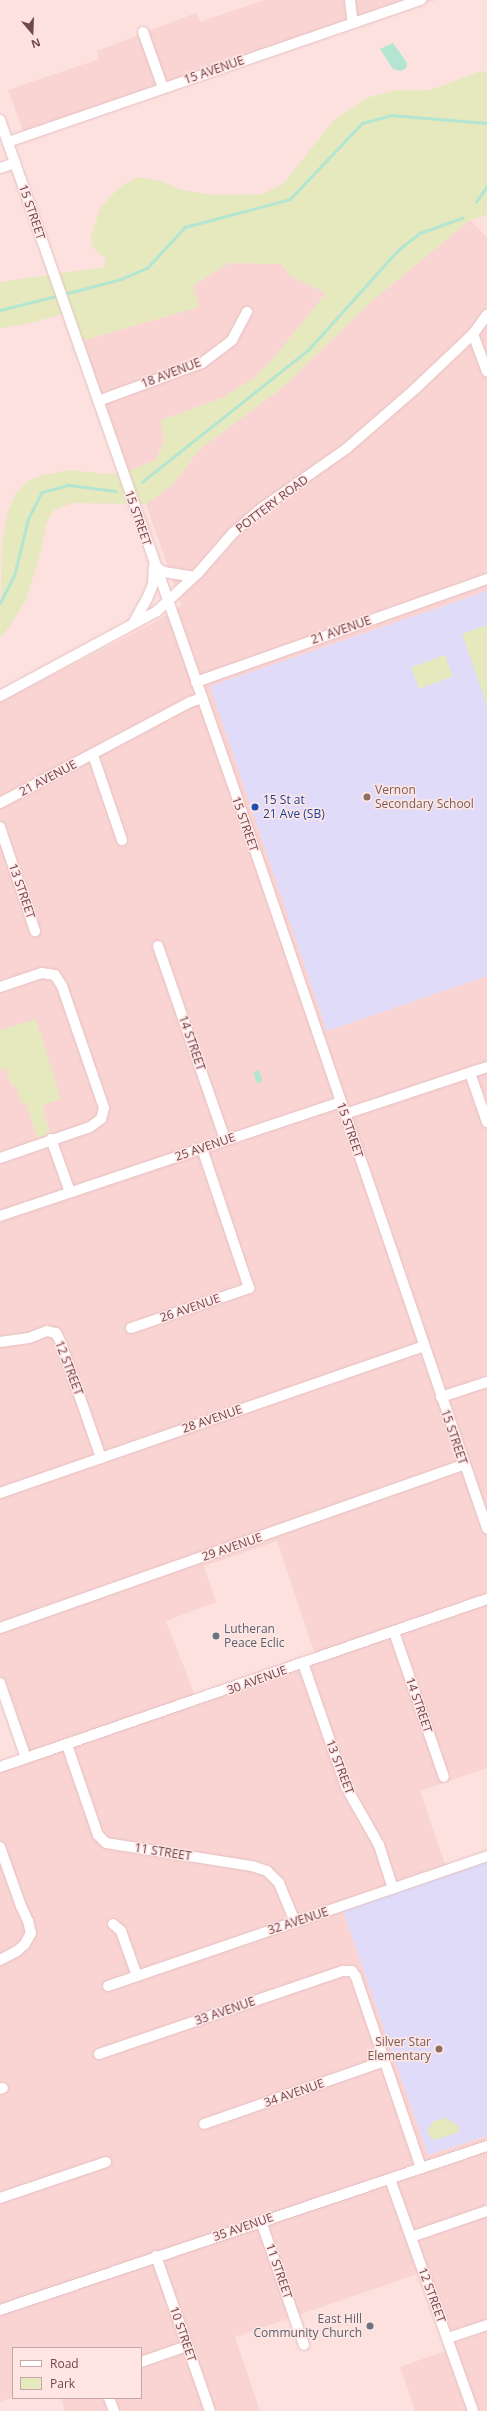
<!DOCTYPE html>
<html>
<head>
<meta charset="utf-8">
<style>
  body { margin:0 }
  #map { position:relative; width:487px; height:2411px; overflow:hidden; background:#fce1de; font-family:"Open Sans",sans-serif }
  div>[style] { position:absolute }
  .residential>* { inset:0; background:#f9d4d2 }
  .education>* { inset:0; background:#dfdbf8 }
  .green>* { inset:0; background:#e5e9bd; transform-origin:0 0 }
  .water>* { inset:0; background:#b3e5d3 }
  .stream>* { height:2.5px; margin:-1.25px; padding:0 1.25px; transform-origin:1.25px; border-radius:1.25px; background:#b3e5d3 }
  .roads { filter:drop-shadow(0 0 1px #e5bfc1) drop-shadow(0 0 1px #e5bfc1) }
  .minor>* { height:10px; margin:-5px; padding:0 5px; transform-origin:5px; border-radius:5px; background:#fff }
  .dots>* { width:11px; height:11px; translate:-50% -50%; box-sizing:border-box; border:2px solid #ffe6e4; border-radius:50% }
  span { translate:-50% -50%; white-space:nowrap; text-align:center; line-height:1.15; -webkit-text-stroke:3px #ffe6e4; paint-order:stroke }
  .street-label { font-size:12px; color:#71464d }
  .education-label { font-size:12px; color:#785e54 }
  .left { translate:0 -50%; text-align:left }
  .right { translate:-100% -50%; text-align:right }
  .transit-label { font-size:12px; color:#164399 }
  .worship-label { font-size:12px; color:#5b616d }
  .legend { position:absolute; left:12px; top:2347px; width:130px; height:52px; box-sizing:border-box; background:#ffe6e4; border:1px solid #c6a6a8; margin:0; padding:5px 7px; list-style:none; font-size:12px; color:#71464d }
  .legend li { display:flex; align-items:center; gap:8px; height:20px }
  .legend b { width:20px; border:1px solid #c6a6a8 }
  .north { position:absolute; left:12px; top:12px; width:40px; height:40px; -webkit-text-stroke:3px #ffe6e4; paint-order:stroke; rotate:161deg; font-size:11px; font-weight:700; line-height:16px; text-align:center; color:#71464d }
  .north::after { content:''; display:block; margin:auto; width:14px; height:18px; background:#71464d; clip-path:polygon(50% 0,100% 100%,50% 72%,0 100%) }
</style>
</head>
<body>
<div id="map">
  <div class="residential">
    <i style="clip-path:polygon(264px 0,436px 0,24px 133px,8px 90px,99px 59px,97px 51px,196px 13px,200px 22px)"></i>
    <i style="clip-path:polygon(evenodd,470px 220px,487px 237px,487px 591px,211px 686px,327px 1031px,487px 976px,487px 1768px,420px 1791px,447px 1870px,342px 1908px,428px 2155px,487px 2136px,487px 2411px,412px 2411px,415px 2410px,400px 2367px,448px 2350px,420px 2273px,235px 2337px,260px 2411px,65px 2411px,61px 2398px,141px 2398px,141px 2348px,13px 2348px,13px 2397px,0 2402px,0 1771px,27px 1761px,0 1685px,0 1070px,6px 1068px,12px 1086px,16px 1086px,22px 1103px,26px 1102px,50px 1133px,43px 1112px,45px 1104px,61px 1099px,0 1030px,0 702px,159px 620px,181px 605px,146px 504px,173px 484px,200px 449px,283px 387px,372px 301px,470px 220px,277px 1541px,315px 1654px,195px 1696px,166px 1621px,216px 1602px,204px 1566px,277px 1541px)"></i>
    <i style="clip-path:polygon(230px 263px,282px 264px,289px 275px,326px 293px,272px 360px,254px 378px,222px 398px,161px 420px,164px 441px,156px 460px,124px 473px,81px 341px,199px 307px,193px 285px)"></i>
  </div>
  <div class="education">
    <i style="clip-path:polygon(487px 591px,487px 976px,327px 1031px,211px 689px,211px 686px)"></i>
    <i style="clip-path:polygon(487px 1856px,487px 2136px,428px 2155px,342px 1908px)"></i>
  </div>
  <div class="green">
    <i style="clip-path:polygon(481px 71px,487px 72px,487px 215px,470px 220px,372px 301px,283px 387px,200px 449px,173px 484px,146px 504px,73px 503px,53px 510px,46px 525px,41px 551px,26px 600px,7px 630px,0 638px,2px 542px,8px 512px,16px 493px,28px 481px,43px 475px,70px 470px,104px 474px,124px 473px,156px 460px,164px 441px,161px 420px,222px 398px,254px 378px,272px 360px,326px 293px,288px 275px,282px 264px,230px 263px,193px 285px,199px 307px,81px 341px,70px 312px,30px 323px,0 328px,0 282px,105px 267px,106px 259px,93px 248px,91px 236px,101px 207px,120px 187px,138px 177px,161px 181px,181px 190px,216px 195px,263px 194px,284px 183px,334px 120px,367px 98px,396px 90px,431px 90px)"></i>
    <i style="clip-path:polygon(487px 625px,487px 705px,462px 634px)"></i>
    <i style="left:445px;top:655px;width:23px;height:36px;rotate:70deg"></i>
    <i style="clip-path:polygon(36px 1019px,61px 1099px,45px 1104px,43px 1112px,50px 1133px,37px 1138px,26px 1103px,22px 1104px,16px 1086px,12px 1086px,6px 1068px,0 1070px,0 1030px)"></i>
    <i style="clip-path:polygon(446px 2118px,459px 2126px,459px 2132px,434px 2140px,431px 2138px,427px 2130px,434px 2121px)"></i>
  </div>
  <div class="water">
    <i style="clip-path:polygon(393px 43px,407px 63px,406px 68px,401px 71px,393px 69px,380px 49px)"></i>
    <i style="clip-path:polygon(259px 1070px,262px 1079px,260px 1084px,257px 1083px,253px 1072px)"></i>
  </div>
  <div class="stream">
    <i style="left:476px;top:202px;width:19px;rotate:-55deg"></i>
    <i style="left:64px;top:294px;width:59px;rotate:-14.7deg"></i>
    <i style="left:121px;top:279px;width:28px;rotate:-23deg"></i>
    <i style="left:147px;top:268px;width:56px;rotate:-47.2deg"></i>
    <i style="left:185px;top:227px;width:109px;rotate:-14.9deg"></i>
    <i style="left:290px;top:199px;width:105px;rotate:-46.5deg"></i>
    <i style="left:362px;top:123px;width:30px;rotate:-15deg"></i>
    <i style="left:391px;top:115px;width:96px;rotate:4.8deg"></i>
    <i style="left:0;top:310px;width:62px;rotate:-14deg"></i>
    <i style="left:142px;top:482px;width:212px;rotate:-38.5deg"></i>
    <i style="left:308px;top:350px;width:135px;rotate:-48deg"></i>
    <i style="left:398px;top:250px;width:28px;rotate:-38deg"></i>
    <i style="left:420px;top:233px;width:45px;rotate:-19.7deg"></i>
    <i style="left:0;top:603px;width:30px;rotate:-63deg"></i>
    <i style="left:14px;top:576px;width:59px;rotate:-76.2deg"></i>
    <i style="left:28px;top:519px;width:30px;rotate:-63deg"></i>
    <i style="left:42px;top:492px;width:28px;rotate:-15deg"></i>
    <i style="left:69px;top:485px;width:47px;rotate:7.3deg"></i>
  </div>
  <div class="roads">
    <div class="minor">
      <i style="left:350px;top:0;width:23px;rotate:83deg"></i>
      <i style="left:143px;top:32px;width:59px;rotate:70.3deg"></i>
      <i style="left:0;top:120px;width:699px;rotate:70.71deg"></i>
      <i style="left:231px;top:780px;width:791px;rotate:71.11deg"></i>
      <i style="left:8px;top:142px;width:437px;rotate:-19deg"></i>
      <i style="left:0;top:168px;width:16px;rotate:-18deg"></i>
      <i style="left:473px;top:334px;width:40px;rotate:69.8deg"></i>
      <i style="left:98px;top:401px;width:111px;rotate:-20.1deg"></i>
      <i style="left:202px;top:363px;width:38px;rotate:-37deg"></i>
      <i style="left:232px;top:340px;width:32px;rotate:-62deg"></i>
      <i style="left:134px;top:622px;width:26px;rotate:-61deg"></i>
      <i style="left:147px;top:599px;width:16px;rotate:-68deg"></i>
      <i style="left:153px;top:584px;width:18px;rotate:-87deg"></i>
      <i style="left:154px;top:566px;width:12px;rotate:31deg"></i>
      <i style="left:164px;top:572px;width:30px;rotate:9deg"></i>
      <i style="left:196px;top:682px;width:309px;rotate:-19.5deg"></i>
      <i style="left:0;top:696px;width:179px;rotate:-28.4deg"></i>
      <i style="left:157px;top:611px;width:56px;rotate:-42.8deg"></i>
      <i style="left:198px;top:573px;width:53px;rotate:-48.8deg"></i>
      <i style="left:233px;top:533px;width:38px;rotate:-41deg"></i>
      <i style="left:262px;top:508px;width:103px;rotate:-35.1deg"></i>
      <i style="left:346px;top:449px;width:91px;rotate:-41deg"></i>
      <i style="left:415px;top:389px;width:80px;rotate:-43.5deg"></i>
      <i style="left:473px;top:334px;width:24px;rotate:-54deg"></i>
      <i style="left:93px;top:755px;width:90px;rotate:71.2deg"></i>
      <i style="left:0;top:803px;width:215px;rotate:-28deg"></i>
      <i style="left:190px;top:702px;width:13px;rotate:-18deg"></i>
      <i style="left:0;top:827px;width:110px;rotate:71.4deg"></i>
      <i style="left:158px;top:946px;width:205px;rotate:70.9deg"></i>
      <i style="left:0;top:987px;width:44px;rotate:-18.4deg"></i>
      <i style="left:42px;top:973px;width:13px;rotate:9deg"></i>
      <i style="left:55px;top:975px;width:13px;rotate:58deg"></i>
      <i style="left:62px;top:986px;width:129px;rotate:71deg"></i>
      <i style="left:104px;top:1108px;width:11px;rotate:105deg"></i>
      <i style="left:101px;top:1119px;width:14px;rotate:144deg"></i>
      <i style="left:90px;top:1127px;width:95px;rotate:161deg"></i>
      <i style="left:470px;top:1073px;width:52px;rotate:70.9deg"></i>
      <i style="left:345px;top:1114px;width:150px;rotate:-18.3deg"></i>
      <i style="left:51px;top:1139px;width:56px;rotate:70.3deg"></i>
      <i style="left:0;top:1216px;width:359px;rotate:-18.5deg"></i>
      <i style="left:131px;top:1328px;width:125px;rotate:-18.7deg"></i>
      <i style="left:249px;top:1288px;width:148px;rotate:-108.6deg"></i>
      <i style="left:0;top:1342px;width:29px;rotate:-8deg"></i>
      <i style="left:29px;top:1338px;width:19px;rotate:-21deg"></i>
      <i style="left:47px;top:1331px;width:9px;rotate:13deg"></i>
      <i style="left:56px;top:1333px;width:11px;rotate:63deg"></i>
      <i style="left:61px;top:1343px;width:122px;rotate:70.8deg"></i>
      <i style="left:441px;top:1397px;width:48px;rotate:-18.1deg"></i>
      <i style="left:0;top:1493px;width:449px;rotate:-19.1deg"></i>
      <i style="left:0;top:1628px;width:492px;rotate:-19.4deg"></i>
      <i style="left:394px;top:1632px;width:153px;rotate:71deg"></i>
      <i style="left:303px;top:1663px;width:131px;rotate:70.9deg"></i>
      <i style="left:346px;top:1787px;width:67px;rotate:60.4deg"></i>
      <i style="left:379px;top:1845px;width:46px;rotate:72.3deg"></i>
      <i style="left:0;top:1683px;width:79px;rotate:70.9deg"></i>
      <i style="left:67px;top:1745px;width:95px;rotate:71deg"></i>
      <i style="left:98px;top:1835px;width:11px;rotate:45deg"></i>
      <i style="left:106px;top:1843px;width:148px;rotate:9deg"></i>
      <i style="left:252px;top:1866px;width:16px;rotate:18deg"></i>
      <i style="left:267px;top:1871px;width:17px;rotate:45deg"></i>
      <i style="left:279px;top:1883px;width:42px;rotate:67.7deg"></i>
      <i style="left:0;top:1767px;width:515px;rotate:-19.03deg"></i>
      <i style="left:0;top:1847px;width:63px;rotate:70.4deg"></i>
      <i style="left:21px;top:1906px;width:17px;rotate:65deg"></i>
      <i style="left:28px;top:1921px;width:12px;rotate:76deg"></i>
      <i style="left:31px;top:1933px;width:13px;rotate:119deg"></i>
      <i style="left:25px;top:1944px;width:11px;rotate:139deg"></i>
      <i style="left:17px;top:1951px;width:19px;rotate:152deg"></i>
      <i style="left:113px;top:1924px;width:11px;rotate:41deg"></i>
      <i style="left:121px;top:1931px;width:48px;rotate:70.4deg"></i>
      <i style="left:108px;top:1986px;width:401px;rotate:-18.9deg"></i>
      <i style="left:99px;top:2054px;width:258px;rotate:-18.8deg"></i>
      <i style="left:343px;top:1971px;width:9px"></i>
      <i style="left:352px;top:1971px;width:7px;rotate:56deg"></i>
      <i style="left:356px;top:1977px;width:202px;rotate:71.2deg"></i>
      <i style="left:0;top:2089px;width:3px;rotate:-18deg"></i>
      <i style="left:204px;top:2124px;width:192px;rotate:-19.2deg"></i>
      <i style="left:390px;top:2179px;width:246px;rotate:70.3deg"></i>
      <i style="left:0;top:2198px;width:112px;rotate:-18.8deg"></i>
      <i style="left:261px;top:2221px;width:131px;rotate:70.9deg"></i>
      <i style="left:411px;top:2237px;width:80px;rotate:-18.9deg"></i>
      <i style="left:156px;top:2256px;width:164px;rotate:70.8deg"></i>
      <i style="left:0;top:2310px;width:514px;rotate:-18.61deg"></i>
      <i style="left:448px;top:2338px;width:41px;rotate:-18.4deg"></i>
      <i style="left:141px;top:2362px;width:49px;rotate:-19.2deg"></i>
      <i style="left:109px;top:2398px;width:14px;rotate:69deg"></i>
    </div>
  </div>
  <div class="dots">
    <i style="left:367px;top:797px;background:#8d6e63"></i>
    <i style="left:255px;top:807px;background:#1a4fb4"></i>
    <i style="left:216px;top:1636px;background:#6b7280"></i>
    <i style="left:439px;top:2049px;background:#8d6e63"></i>
    <i style="left:370px;top:2326px;background:#6b7280"></i>
  </div>
  <div class="street-label">
    <span style="left:214px;top:70px;rotate:-19deg">15 AVENUE</span>
    <span style="left:32px;top:212px;rotate:71deg">15 STREET</span>
    <span style="left:171px;top:373px;rotate:-21deg">18 AVENUE</span>
    <span style="left:272px;top:504px;rotate:-37deg">POTTERY ROAD</span>
    <span style="left:138px;top:518px;rotate:71deg">15 STREET</span>
    <span style="left:341px;top:630px;rotate:-19deg">21 AVENUE</span>
    <span style="left:48px;top:778px;rotate:-28deg">21 AVENUE</span>
    <span style="left:245px;top:824px;rotate:71deg">15 STREET</span>
    <span style="left:22px;top:891px;rotate:71deg">13 STREET</span>
    <span style="left:192px;top:1043px;rotate:71deg">14 STREET</span>
    <span style="left:350px;top:1130px;rotate:71deg">15 STREET</span>
    <span style="left:205px;top:1147px;rotate:-19deg">25 AVENUE</span>
    <span style="left:190px;top:1308px;rotate:-19deg">26 AVENUE</span>
    <span style="left:69px;top:1368px;rotate:69deg">12 STREET</span>
    <span style="left:212px;top:1419px;rotate:-19deg">28 AVENUE</span>
    <span style="left:454px;top:1437px;rotate:71deg">15 STREET</span>
    <span style="left:232px;top:1547px;rotate:-19deg">29 AVENUE</span>
    <span style="left:257px;top:1680px;rotate:-20deg">30 AVENUE</span>
    <span style="left:419px;top:1705px;rotate:71deg">14 STREET</span>
    <span style="left:340px;top:1767px;rotate:69deg">13 STREET</span>
    <span style="left:163px;top:1852px;rotate:9deg">11 STREET</span>
    <span style="left:298px;top:1921px;rotate:-18deg">32 AVENUE</span>
    <span style="left:225px;top:2011px;rotate:-19deg">33 AVENUE</span>
    <span style="left:294px;top:2093px;rotate:-19deg">34 AVENUE</span>
    <span style="left:243px;top:2227px;rotate:-19deg">35 AVENUE</span>
    <span style="left:279px;top:2271px;rotate:71deg">11 STREET</span>
    <span style="left:432px;top:2295px;rotate:70deg">12 STREET</span>
    <span style="left:183px;top:2334px;rotate:71deg">10 STREET</span>
  </div>
  <div class="education-label">
    <span class="left" style="left:375px;top:797px">Vernon<br>Secondary School</span>
    <span class="right" style="left:431px;top:2049px">Silver Star<br>Elementary</span>
  </div>
  <div class="transit-label">
    <span class="left" style="left:263px;top:807px">15 St at<br>21 Ave (SB)</span>
  </div>
  <div class="worship-label">
    <span class="left" style="left:224px;top:1636px">Lutheran<br>Peace Eclic</span>
    <span class="right" style="left:362px;top:2326px">East Hill<br>Community Church</span>
  </div>
  <ul class="legend">
  <li><b style="height:5px;background:#fff"></b>Road</li>
  <li><b style="height:11px;background:#e5e9bd"></b>Park</li>
  </ul>
  <div class="north">N</div>
</div>
</body>
</html>
